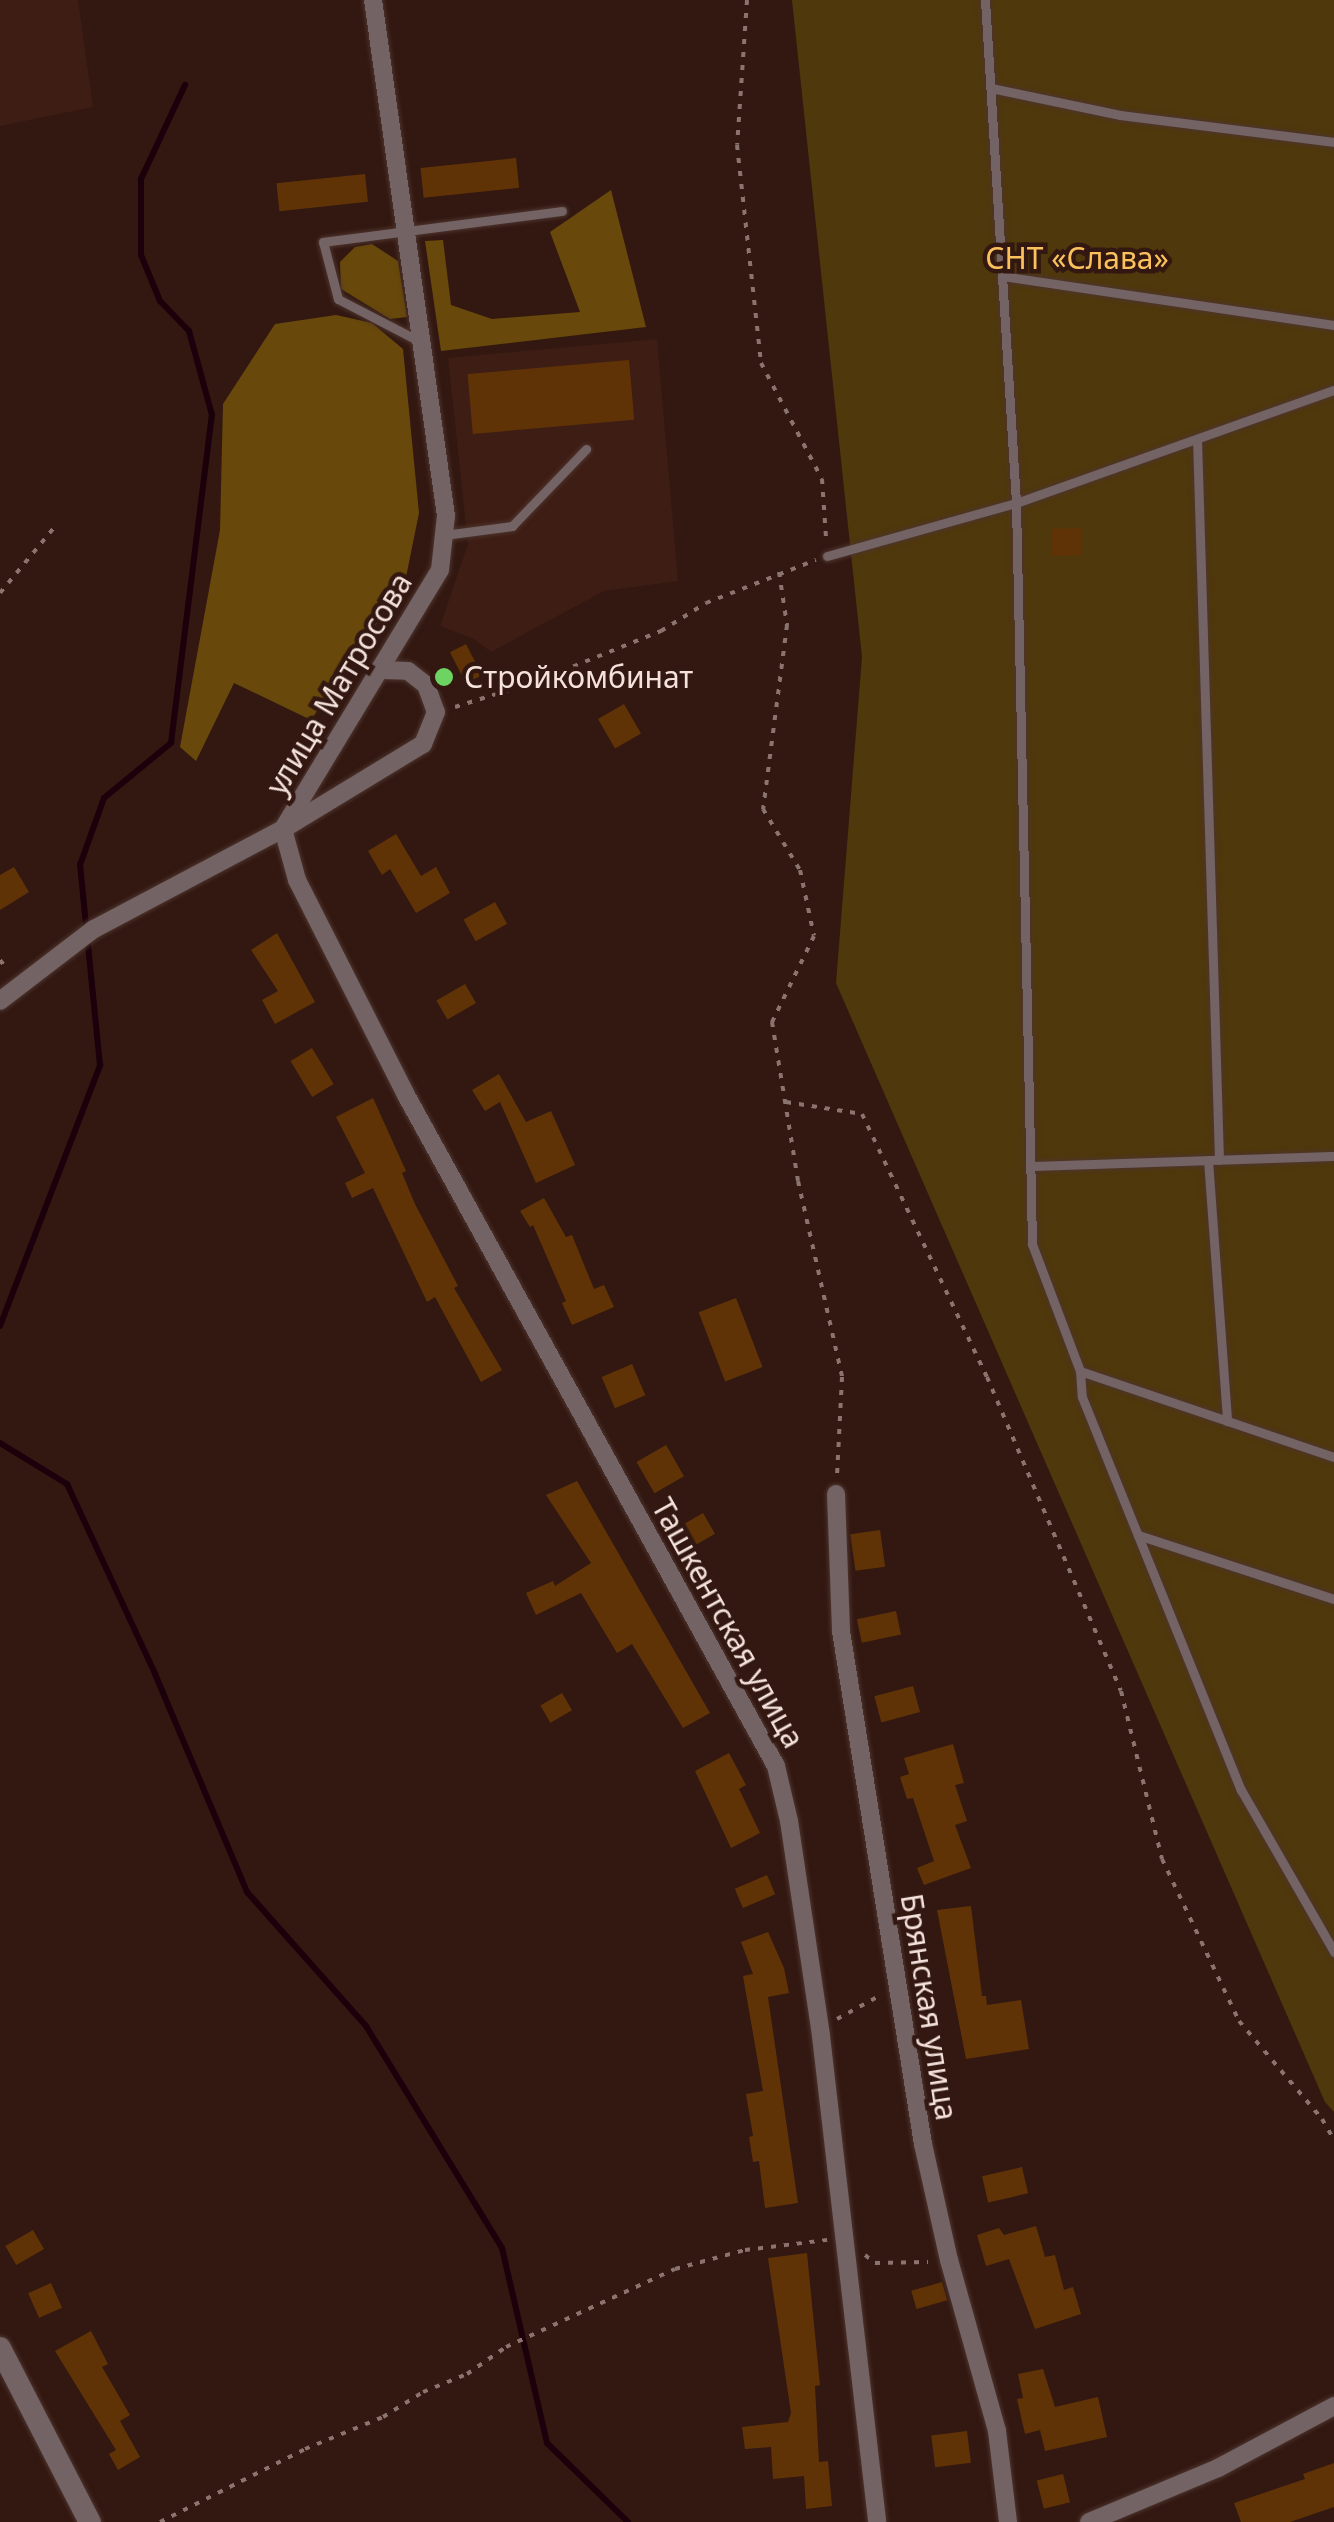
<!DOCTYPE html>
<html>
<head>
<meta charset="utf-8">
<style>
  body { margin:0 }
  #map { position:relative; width:1334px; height:2522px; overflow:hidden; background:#321811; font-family:"Noto Sans",sans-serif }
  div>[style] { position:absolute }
  .built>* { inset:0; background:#3e1d14 }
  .green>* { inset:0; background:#4f380b }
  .forest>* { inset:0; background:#68490b }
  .stream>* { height:6px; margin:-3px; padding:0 3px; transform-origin:3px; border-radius:3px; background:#1b000b }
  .building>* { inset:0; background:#603307; transform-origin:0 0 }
  .path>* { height:4px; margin-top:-2px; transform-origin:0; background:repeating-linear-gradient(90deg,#8a746d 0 5px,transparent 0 13px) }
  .roads { filter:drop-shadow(0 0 2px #4d342d) drop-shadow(0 0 2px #4d342d) }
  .service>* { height:9px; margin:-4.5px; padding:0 4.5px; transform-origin:4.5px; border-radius:4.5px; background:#736364 }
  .minor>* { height:18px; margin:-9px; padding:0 9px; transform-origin:9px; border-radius:9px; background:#736364 }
  .tertiary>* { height:22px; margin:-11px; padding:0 11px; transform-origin:11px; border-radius:11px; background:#736364 }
  .dots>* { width:28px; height:28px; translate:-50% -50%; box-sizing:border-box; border:5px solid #321811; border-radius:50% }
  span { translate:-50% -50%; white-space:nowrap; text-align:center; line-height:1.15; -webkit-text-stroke:9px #321811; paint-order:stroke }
  .park-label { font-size:30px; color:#fbc15c }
  .poi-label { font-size:30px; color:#f5e2dc }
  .left { translate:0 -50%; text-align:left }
  .street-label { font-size:30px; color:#f5e2dc }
</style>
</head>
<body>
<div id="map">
  <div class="built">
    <i style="clip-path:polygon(0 0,78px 0,93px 107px,0 126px)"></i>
    <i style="clip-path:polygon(657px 339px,678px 581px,604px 591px,491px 652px,474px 639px,440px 626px,468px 544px,448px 358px)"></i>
  </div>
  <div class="green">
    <i style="clip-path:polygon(792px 0,1334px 0,1334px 2112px,1325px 2102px,836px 983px,862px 657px)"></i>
  </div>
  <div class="forest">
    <i style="clip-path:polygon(611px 190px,646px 327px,441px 351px,425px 241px,443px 240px,451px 305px,492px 319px,580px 312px,550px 232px)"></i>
    <i style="clip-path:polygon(372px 244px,398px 261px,407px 317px,390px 319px,341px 289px,340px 262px,355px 247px)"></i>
    <i style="clip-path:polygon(336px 315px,372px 323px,403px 349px,419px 513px,405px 582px,311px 720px,234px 683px,196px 761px,180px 747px,220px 530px,223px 404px,275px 324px)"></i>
  </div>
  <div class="stream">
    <i style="left:0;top:1326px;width:280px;rotate:-69deg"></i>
    <i style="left:100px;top:1065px;width:201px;rotate:-95.7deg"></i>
    <i style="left:80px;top:865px;width:71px;rotate:-70.3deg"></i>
    <i style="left:104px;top:798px;width:87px;rotate:-39.4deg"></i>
    <i style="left:171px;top:743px;width:331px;rotate:-82.9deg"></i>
    <i style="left:212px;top:415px;width:87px;rotate:-105.3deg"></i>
    <i style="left:189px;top:331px;width:42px;rotate:-134deg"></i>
    <i style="left:160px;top:301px;width:50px;rotate:-112.4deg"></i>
    <i style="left:141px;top:255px;width:76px;rotate:-90deg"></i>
    <i style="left:141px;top:179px;width:104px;rotate:-64.9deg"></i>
    <i style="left:0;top:1443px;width:79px;rotate:31.5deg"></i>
    <i style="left:67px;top:1484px;width:209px;rotate:65.1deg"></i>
    <i style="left:155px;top:1674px;width:237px;rotate:67.1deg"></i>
    <i style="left:247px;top:1892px;width:179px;rotate:48.4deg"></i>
    <i style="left:366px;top:2026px;width:260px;rotate:58.5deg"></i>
    <i style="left:502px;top:2248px;width:200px;rotate:77deg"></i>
    <i style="left:547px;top:2443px;width:113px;rotate:44.3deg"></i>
  </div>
  <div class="building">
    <i style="left:516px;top:158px;width:30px;height:96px;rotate:84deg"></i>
    <i style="left:365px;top:174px;width:28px;height:89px;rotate:84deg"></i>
    <i style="left:629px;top:360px;width:60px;height:162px;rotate:85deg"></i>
    <i style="left:1081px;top:528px;width:27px;height:30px;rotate:88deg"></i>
    <i style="left:466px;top:644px;width:35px;height:18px;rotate:63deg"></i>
    <i style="left:624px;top:704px;width:34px;height:30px;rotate:60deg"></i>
    <i style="clip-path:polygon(396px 834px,421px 876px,436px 867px,450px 893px,416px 913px,390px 869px,382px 875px,368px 851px)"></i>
    <i style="clip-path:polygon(14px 867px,29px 892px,0 910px,0 875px)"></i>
    <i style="left:495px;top:902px;width:25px;height:36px;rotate:61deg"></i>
    <i style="clip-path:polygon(277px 933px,315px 1002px,275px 1024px,262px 1000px,278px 991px,251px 950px)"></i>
    <i style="left:465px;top:984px;width:22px;height:33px;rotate:60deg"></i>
    <i style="left:312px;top:1048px;width:42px;height:25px;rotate:59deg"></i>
    <i style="clip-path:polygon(499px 1074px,526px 1122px,551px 1111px,575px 1165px,536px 1183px,500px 1102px,485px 1111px,472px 1090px)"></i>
    <i style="clip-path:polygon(373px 1098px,406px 1171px,402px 1173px,415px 1204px,458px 1286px,454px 1288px,502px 1370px,481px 1382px,435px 1297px,427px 1302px,373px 1188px,352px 1198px,345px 1183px,365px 1173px,336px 1117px)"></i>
    <i style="clip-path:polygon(544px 1198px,566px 1237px,572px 1235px,594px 1289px,604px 1285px,614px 1307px,572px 1325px,562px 1303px,566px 1301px,533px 1225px,530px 1227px,520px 1211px)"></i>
    <i style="left:736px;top:1298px;width:74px;height:40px;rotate:69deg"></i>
    <i style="left:632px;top:1364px;width:34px;height:33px;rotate:67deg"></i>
    <i style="left:666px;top:1445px;width:36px;height:34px;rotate:60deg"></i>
    <i style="clip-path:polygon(577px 1481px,710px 1713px,683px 1728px,632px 1644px,617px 1653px,581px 1593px,536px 1615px,526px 1593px,553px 1581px,555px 1586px,591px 1563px,546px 1495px)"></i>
    <i style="left:703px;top:1513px;width:24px;height:34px;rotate:60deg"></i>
    <i style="left:880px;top:1530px;width:37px;height:30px;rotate:82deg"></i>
    <i style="left:896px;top:1611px;width:24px;height:40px;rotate:78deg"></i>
    <i style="left:913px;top:1686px;width:27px;height:40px;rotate:75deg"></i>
    <i style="left:562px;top:1693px;width:20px;height:25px;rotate:60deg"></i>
    <i style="clip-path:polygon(953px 1744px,964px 1783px,955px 1785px,967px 1821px,955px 1825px,971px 1868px,924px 1885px,917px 1868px,934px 1861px,913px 1798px,907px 1799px,900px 1777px,909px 1774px,904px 1758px)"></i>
    <i style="clip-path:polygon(729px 1753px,746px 1785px,739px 1789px,760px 1833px,731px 1848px,695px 1771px)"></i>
    <i style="left:767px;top:1875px;width:21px;height:35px;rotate:67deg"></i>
    <i style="clip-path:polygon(971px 1906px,982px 1996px,986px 1996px,987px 2005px,1021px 2000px,1029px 2049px,966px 2059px,937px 1910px)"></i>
    <i style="clip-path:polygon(768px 1932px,784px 1968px,789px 1993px,768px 1997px,798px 2203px,765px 2208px,759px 2161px,753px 2162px,749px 2137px,753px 2136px,746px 2094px,763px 2091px,743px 1976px,753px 1974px,741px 1942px)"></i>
    <i style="left:1022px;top:2167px;width:27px;height:41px;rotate:77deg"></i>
    <i style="clip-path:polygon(1036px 2226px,1045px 2257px,1055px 2255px,1064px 2290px,1073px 2287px,1081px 2314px,1035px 2329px,1009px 2259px,986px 2266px,977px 2235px,999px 2228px,1004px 2235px)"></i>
    <i style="left:33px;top:2230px;width:22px;height:32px;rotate:60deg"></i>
    <i style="clip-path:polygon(807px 2253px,820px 2385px,815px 2386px,819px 2462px,828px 2461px,832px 2506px,806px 2509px,804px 2476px,773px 2479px,771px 2447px,745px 2449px,742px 2427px,788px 2422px,791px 2413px,768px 2258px)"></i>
    <i style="left:942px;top:2282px;width:19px;height:32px;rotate:74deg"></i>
    <i style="left:51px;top:2283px;width:27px;height:25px;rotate:66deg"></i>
    <i style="clip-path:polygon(91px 2331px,108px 2364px,102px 2367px,130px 2415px,120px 2421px,140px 2457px,118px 2470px,109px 2454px,116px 2450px,55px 2351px)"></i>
    <i style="clip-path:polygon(1043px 2369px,1055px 2407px,1098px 2397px,1107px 2437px,1045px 2451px,1040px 2430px,1025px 2434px,1017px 2399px,1023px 2398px,1018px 2374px)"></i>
    <i style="left:967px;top:2431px;width:32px;height:36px;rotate:83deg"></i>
    <i style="clip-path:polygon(1334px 2463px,1334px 2507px,1290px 2522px,1241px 2522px,1234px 2503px,1305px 2479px,1303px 2474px)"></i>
    <i style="left:1063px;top:2474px;width:29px;height:27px;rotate:76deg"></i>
  </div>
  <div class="path">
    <i style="left:747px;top:0;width:145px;rotate:93.9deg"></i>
    <i style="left:737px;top:145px;width:219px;rotate:83.7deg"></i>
    <i style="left:761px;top:363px;width:131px;rotate:62.3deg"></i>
    <i style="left:822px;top:479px;width:59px;rotate:86.1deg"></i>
    <i style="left:779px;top:572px;width:54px;rotate:81.4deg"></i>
    <i style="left:787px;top:625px;width:186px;rotate:97.4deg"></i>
    <i style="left:763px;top:809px;width:71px;rotate:58.8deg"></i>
    <i style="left:800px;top:870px;width:67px;rotate:78deg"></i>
    <i style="left:814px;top:936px;width:96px;rotate:116deg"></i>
    <i style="left:772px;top:1022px;width:161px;rotate:80.7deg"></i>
    <i style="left:798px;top:1181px;width:201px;rotate:77.3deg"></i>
    <i style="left:842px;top:1377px;width:99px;rotate:92.9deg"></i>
    <i style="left:0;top:593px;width:83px;rotate:-50.4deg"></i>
    <i style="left:455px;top:707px;width:86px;rotate:-17.6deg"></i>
    <i style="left:537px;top:681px;width:134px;rotate:-22deg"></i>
    <i style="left:661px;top:631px;width:53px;rotate:-31.9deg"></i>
    <i style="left:706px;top:603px;width:118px;rotate:-21.4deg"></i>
    <i style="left:0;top:960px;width:11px;rotate:52deg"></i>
    <i style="left:786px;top:1102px;width:77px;rotate:9deg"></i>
    <i style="left:862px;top:1114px;width:291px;rotate:64.6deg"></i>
    <i style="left:987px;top:1377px;width:341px;rotate:66.9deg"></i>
    <i style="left:1121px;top:1691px;width:173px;rotate:76.3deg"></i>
    <i style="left:1162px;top:1859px;width:179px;rotate:64.6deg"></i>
    <i style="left:1239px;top:2021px;width:128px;rotate:49.7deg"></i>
    <i style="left:1322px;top:2119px;width:24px;rotate:60deg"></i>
    <i style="left:837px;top:2019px;width:50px;rotate:-28.6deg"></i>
    <i style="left:865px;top:2255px;width:13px;rotate:39deg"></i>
    <i style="left:875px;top:2263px;width:53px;rotate:-1.1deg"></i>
    <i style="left:160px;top:2522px;width:162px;rotate:-26.7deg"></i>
    <i style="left:305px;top:2449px;width:84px;rotate:-22.3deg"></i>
    <i style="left:383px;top:2417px;width:47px;rotate:-32deg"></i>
    <i style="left:423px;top:2392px;width:48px;rotate:-22.2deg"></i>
    <i style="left:467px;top:2374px;width:47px;rotate:-34.7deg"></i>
    <i style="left:506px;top:2347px;width:186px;rotate:-24.8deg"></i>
    <i style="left:675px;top:2269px;width:73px;rotate:-15.2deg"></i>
    <i style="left:745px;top:2250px;width:83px;rotate:-7deg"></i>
  </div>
  <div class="roads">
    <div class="service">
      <i style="left:985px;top:0;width:504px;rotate:86.47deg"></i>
      <i style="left:1016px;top:503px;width:741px;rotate:88.76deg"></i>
      <i style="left:1032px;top:1244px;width:136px;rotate:69.3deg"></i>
      <i style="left:1080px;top:1371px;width:268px;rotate:18.7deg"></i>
      <i style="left:991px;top:88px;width:132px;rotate:11.8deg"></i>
      <i style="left:1120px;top:115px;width:216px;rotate:7.2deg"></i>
      <i style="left:1002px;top:276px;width:336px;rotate:8.4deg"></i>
      <i style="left:419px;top:341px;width:91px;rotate:-152.6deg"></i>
      <i style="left:338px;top:299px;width:59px;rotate:-104.7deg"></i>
      <i style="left:323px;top:242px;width:241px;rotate:-7.4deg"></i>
      <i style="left:1197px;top:439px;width:721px;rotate:88.25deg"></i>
      <i style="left:444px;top:535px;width:69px;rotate:-7.5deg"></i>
      <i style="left:512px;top:526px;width:107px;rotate:-46.1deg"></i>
      <i style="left:827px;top:556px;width:196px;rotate:-15.7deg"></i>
      <i style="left:1016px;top:503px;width:337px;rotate:-19.6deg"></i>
      <i style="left:1208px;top:1160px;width:262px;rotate:85.8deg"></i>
      <i style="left:1030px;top:1166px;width:304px;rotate:-1.9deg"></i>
      <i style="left:1080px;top:1371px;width:26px;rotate:86deg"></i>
      <i style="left:1082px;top:1397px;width:424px;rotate:68deg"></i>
      <i style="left:1241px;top:1790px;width:187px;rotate:60.1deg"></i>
      <i style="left:1138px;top:1535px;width:206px;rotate:18.1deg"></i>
    </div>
    <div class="minor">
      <i style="left:383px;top:670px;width:25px;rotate:2deg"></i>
      <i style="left:408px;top:671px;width:23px;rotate:38deg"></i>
      <i style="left:426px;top:685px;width:29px;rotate:70deg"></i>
      <i style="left:436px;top:712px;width:35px;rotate:112deg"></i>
      <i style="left:423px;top:744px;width:164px;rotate:148.7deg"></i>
      <i style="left:283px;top:829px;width:53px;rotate:74.6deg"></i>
      <i style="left:297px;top:880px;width:241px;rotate:63.1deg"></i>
      <i style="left:406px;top:1095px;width:766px;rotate:61.13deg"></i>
      <i style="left:776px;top:1766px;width:57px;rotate:76.7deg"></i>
      <i style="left:789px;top:1821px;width:217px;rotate:81.5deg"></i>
      <i style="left:821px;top:2036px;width:489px;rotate:83.4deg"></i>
      <i style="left:0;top:1001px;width:118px;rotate:-37.5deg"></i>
      <i style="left:94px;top:929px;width:214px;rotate:-27.9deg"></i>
      <i style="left:283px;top:829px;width:303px;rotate:-58.8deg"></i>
      <i style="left:440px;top:570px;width:54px;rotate:-83.7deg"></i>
      <i style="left:446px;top:516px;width:521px;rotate:-98.05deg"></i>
      <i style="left:836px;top:1494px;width:137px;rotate:87.9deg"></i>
      <i style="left:841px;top:1631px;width:520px;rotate:80.92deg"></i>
      <i style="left:923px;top:2144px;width:119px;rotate:77.4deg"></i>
      <i style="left:949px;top:2260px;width:178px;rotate:74.3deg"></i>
      <i style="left:997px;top:2431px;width:92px;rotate:83.1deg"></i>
      <i style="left:1089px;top:2522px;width:140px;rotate:-22.7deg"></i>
      <i style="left:1218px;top:2468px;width:132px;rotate:-28.1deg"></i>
    </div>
    <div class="tertiary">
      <i style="left:0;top:2348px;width:196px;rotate:62.7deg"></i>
    </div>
  </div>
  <div class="dots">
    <i style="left:444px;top:677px;background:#6dd361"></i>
  </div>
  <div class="park-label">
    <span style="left:1077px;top:258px">СНТ «Слава»</span>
  </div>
  <div class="poi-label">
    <span class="left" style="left:464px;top:677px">Стройкомбинат</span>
  </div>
  <div class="street-label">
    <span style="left:339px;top:684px;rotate:-59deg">улица Матросова</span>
    <span style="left:728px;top:1623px;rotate:61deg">Ташкентская улица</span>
    <span style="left:929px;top:2007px;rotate:81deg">Брянская улица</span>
  </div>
</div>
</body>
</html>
